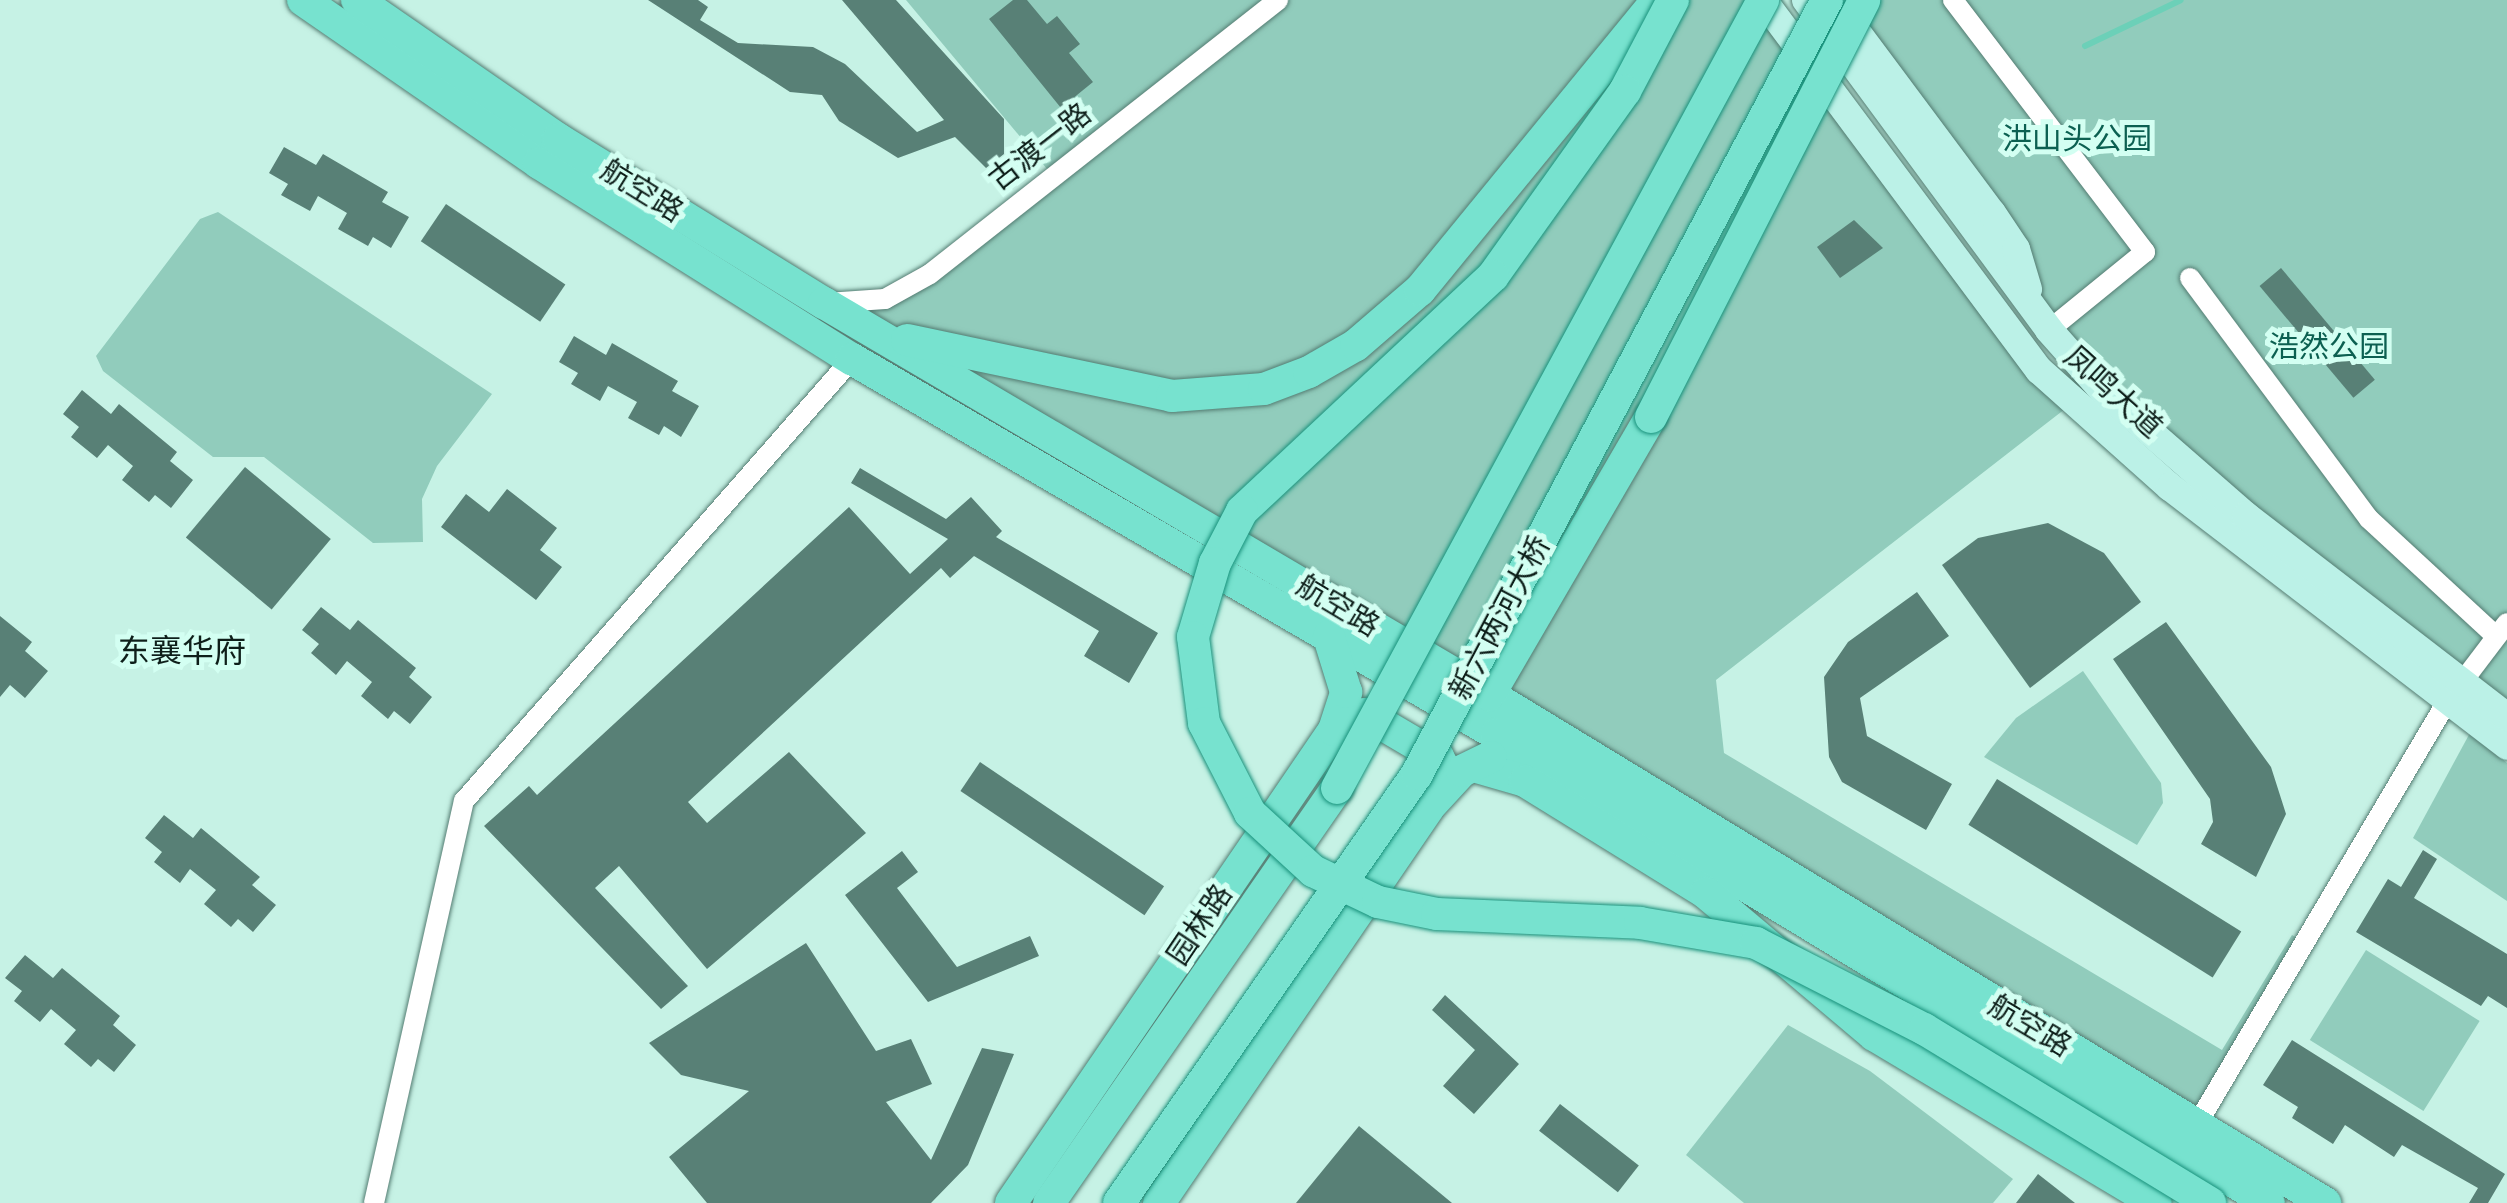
<!DOCTYPE html>
<html>
<head>
<meta charset="utf-8">
<style>
  body { margin:0 }
  #map { position:relative; width:2507px; height:1203px; overflow:hidden; background:#c6f2e5; font-family:Arial,"Noto Sans SC",sans-serif }
  div>[style] { position:absolute }
  .green>* { inset:0; background:#91ccbc; transform-origin:0 0 }
  .stream>* { height:6px; margin:-3px; padding:0 3px; transform-origin:3px; border-radius:3px; background:#6cd0b8 }
  .building>* { inset:0; background:#588076; transform-origin:0 0 }
  .roads { filter:drop-shadow(0 0 2px #547c72) drop-shadow(0 0 2px #547c72) }
  .street>* { height:20px; margin:-10px; padding:0 10px; transform-origin:10px; border-radius:10px; background:#fff }
  .secondary>* { height:28px; margin:-14px; padding:0 14px; transform-origin:14px; border-radius:14px; background:#bbf1e7 }
  .primary>* { height:32px; margin:-16px; padding:0 16px; transform-origin:16px; border-radius:16px; background:#77e2cf }
  .bridges { filter:drop-shadow(0 0 2px #18917b) drop-shadow(0 0 2px #18917b) }
  .primary-bridge>* { height:32px; margin:-16px; padding:0 16px; transform-origin:16px; border-radius:16px; background:#77e2cf }
  span { translate:-50% -50%; white-space:nowrap; text-align:center; line-height:1.15; -webkit-text-stroke:10px #d3fff2; paint-order:stroke }
  .park-label { font-size:30px; color:#0c6051 }
  .street-label { font-size:30px; color:#0e1f1a }
  .neighbourhood-label { font-size:32px; color:#0e1f1a }
</style>
</head>
<body>
<div id="map">
  <div class="green">
    <i style="clip-path:polygon(906px 0,1763px 0,2074px 402px,1716px 680px,1724px 753px,2222px 1050px,2292px 935px,2307px 944px,2196px 1126px,824px 303px,885px 299px,1052px 175px)"></i>
    <i style="clip-path:polygon(1800px 0,2507px 0,2507px 743px,2115px 399px)"></i>
    <i style="clip-path:polygon(218px 212px,492px 394px,437px 466px,422px 499px,423px 542px,373px 543px,264px 457px,213px 457px,103px 371px,96px 356px,200px 219px)"></i>
    <i style="clip-path:polygon(2083px 671px,2161px 783px,2163px 803px,2137px 845px,1984px 757px,2016px 718px)"></i>
    <i style="clip-path:polygon(2471px 731px,2507px 763px,2507px 901px,2413px 838px)"></i>
    <i style="left:2366px;top:950px;width:134px;height:106px;rotate:32deg"></i>
    <i style="clip-path:polygon(1788px 1025px,1870px 1071px,2013px 1179px,1993px 1203px,1744px 1203px,1686px 1155px)"></i>
  </div>
  <div class="stream">
    <i style="left:2085px;top:46px;width:106px;rotate:-25.6deg"></i>
  </div>
  <div class="building">
    <i style="clip-path:polygon(648px 0,698px 0,708px 7px,700px 20px,738px 43px,813px 47px,845px 64px,917px 132px,944px 120px,842px 0,896px 0,1004px 119px,1004px 154px,986px 168px,955px 137px,898px 158px,839px 121px,822px 95px,790px 92px)"></i>
    <i style="clip-path:polygon(1013px 0,1027px 0,1047px 24px,1057px 16px,1080px 44px,1069px 53px,1093px 82px,1061px 108px,989px 19px)"></i>
    <i style="clip-path:polygon(284px 147px,316px 165px,323px 154px,388px 192px,382px 202px,409px 217px,391px 248px,373px 237px,368px 246px,338px 229px,347px 213px,318px 196px,310px 211px,281px 195px,288px 184px,269px 173px)"></i>
    <i style="left:446px;top:204px;width:144px;height:45px;rotate:34deg"></i>
    <i style="clip-path:polygon(1854px 220px,1883px 248px,1840px 278px,1817px 247px)"></i>
    <i style="left:2281px;top:268px;width:146px;height:28px;rotate:50deg"></i>
    <i style="clip-path:polygon(574px 336px,606px 355px,612px 343px,678px 381px,672px 391px,699px 406px,681px 437px,664px 426px,659px 435px,628px 418px,637px 402px,608px 386px,600px 401px,571px 384px,578px 373px,559px 362px)"></i>
    <i style="clip-path:polygon(82px 390px,111px 414px,119px 404px,177px 452px,170px 461px,193px 480px,171px 508px,155px 495px,149px 502px,122px 480px,133px 466px,108px 445px,97px 458px,71px 437px,79px 427px,63px 414px)"></i>
    <i style="left:245px;top:467px;width:112px;height:92px;rotate:40deg"></i>
    <i style="clip-path:polygon(860px 468px,946px 519px,971px 497px,1002px 531px,996px 537px,1158px 633px,1129px 683px,1084px 656px,1099px 631px,974px 556px,950px 578px,941px 568px,688px 802px,707px 823px,789px 752px,866px 833px,707px 969px,619px 866px,595px 888px,688px 986px,661px 1009px,484px 826px,529px 786px,537px 795px,849px 507px,910px 574px,948px 539px,851px 483px)"></i>
    <i style="clip-path:polygon(507px 489px,557px 528px,540px 550px,562px 567px,536px 600px,441px 527px,466px 494px,489px 512px)"></i>
    <i style="clip-path:polygon(2048px 523px,2104px 553px,2141px 602px,2030px 688px,1942px 565px,1978px 538px)"></i>
    <i style="clip-path:polygon(1917px 592px,1949px 636px,1860px 698px,1867px 736px,1952px 784px,1926px 830px,1842px 782px,1829px 757px,1824px 677px,1848px 642px)"></i>
    <i style="clip-path:polygon(321px 607px,350px 630px,358px 620px,416px 668px,409px 677px,432px 697px,410px 724px,394px 711px,388px 719px,361px 696px,372px 682px,347px 661px,336px 675px,311px 653px,319px 644px,302px 630px)"></i>
    <i style="clip-path:polygon(0 616px,32px 642px,25px 651px,48px 671px,25px 698px,10px 685px,0 697px)"></i>
    <i style="clip-path:polygon(2166px 622px,2271px 767px,2286px 814px,2256px 877px,2201px 844px,2213px 822px,2210px 799px,2113px 659px)"></i>
    <i style="left:980px;top:762px;width:222px;height:35px;rotate:34deg"></i>
    <i style="left:1997px;top:779px;width:288px;height:54px;rotate:32deg"></i>
    <i style="clip-path:polygon(164px 815px,193px 838px,201px 828px,260px 877px,252px 885px,276px 905px,253px 932px,238px 919px,231px 927px,204px 904px,216px 890px,190px 869px,180px 883px,154px 862px,162px 852px,145px 838px)"></i>
    <i style="clip-path:polygon(2423px 850px,2437px 859px,2414px 898px,2507px 954px,2507px 1008px,2488px 996px,2481px 1006px,2356px 932px,2388px 879px,2401px 887px)"></i>
    <i style="clip-path:polygon(902px 851px,918px 872px,897px 888px,957px 967px,1030px 936px,1039px 956px,928px 1002px,845px 895px)"></i>
    <i style="clip-path:polygon(806px 943px,876px 1051px,911px 1039px,932px 1084px,886px 1102px,931px 1160px,982px 1048px,1014px 1054px,968px 1165px,931px 1203px,707px 1203px,669px 1157px,749px 1091px,681px 1075px,649px 1043px)"></i>
    <i style="clip-path:polygon(25px 955px,53px 978px,62px 968px,120px 1016px,113px 1025px,136px 1045px,114px 1072px,98px 1059px,91px 1067px,64px 1044px,76px 1030px,51px 1009px,40px 1022px,14px 1001px,22px 991px,5px 978px)"></i>
    <i style="clip-path:polygon(1445px 995px,1519px 1064px,1474px 1114px,1443px 1086px,1475px 1050px,1432px 1010px)"></i>
    <i style="clip-path:polygon(2292px 1040px,2505px 1174px,2488px 1203px,2469px 1203px,2478px 1188px,2402px 1145px,2394px 1157px,2345px 1125px,2333px 1144px,2292px 1118px,2298px 1107px,2263px 1085px)"></i>
    <i style="left:1560px;top:1104px;width:100px;height:34px;rotate:38deg"></i>
    <i style="clip-path:polygon(1359px 1126px,1452px 1203px,1296px 1203px)"></i>
    <i style="clip-path:polygon(2038px 1174px,2075px 1203px,2016px 1203px)"></i>
  </div>
  <div class="roads">
    <div class="street">
      <i style="left:1953px;top:0;width:317px;rotate:52.7deg"></i>
      <i style="left:2145px;top:252px;width:124px;rotate:140.9deg"></i>
      <i style="left:2190px;top:278px;width:300px;rotate:53.4deg"></i>
      <i style="left:2369px;top:519px;width:173px;rotate:42.7deg"></i>
      <i style="left:827px;top:303px;width:58px;rotate:-3.9deg"></i>
      <i style="left:885px;top:299px;width:51px;rotate:-29.1deg"></i>
      <i style="left:930px;top:274px;width:443px;rotate:-38.2deg"></i>
      <i style="left:2196px;top:1126px;width:493px;rotate:-59.4deg"></i>
      <i style="left:2447px;top:702px;width:99px;rotate:-52.8deg"></i>
      <i style="left:374px;top:1203px;width:412px;rotate:-77.4deg"></i>
      <i style="left:464px;top:801px;width:588px;rotate:-48.72deg"></i>
    </div>
    <div class="secondary">
      <i style="left:1763px;top:0;width:462px;rotate:53.3deg"></i>
      <i style="left:2039px;top:370px;width:176px;rotate:41.8deg"></i>
      <i style="left:2170px;top:487px;width:425px;rotate:37.5deg"></i>
      <i style="left:1806px;top:0;width:410px;rotate:53.6deg"></i>
      <i style="left:2049px;top:330px;width:84px;rotate:48.4deg"></i>
      <i style="left:2105px;top:393px;width:187px;rotate:41.1deg"></i>
      <i style="left:2246px;top:516px;width:329px;rotate:37.6deg"></i>
      <i style="left:1833px;top:0;width:266px;rotate:53.3deg"></i>
      <i style="left:1992px;top:213px;width:43px;rotate:56.3deg"></i>
      <i style="left:2016px;top:249px;width:42px;rotate:73.3deg"></i>
    </div>
    <div class="primary">
      <i style="left:303px;top:0;width:287px;rotate:34.6deg"></i>
      <i style="left:539px;top:163px;width:369px;rotate:32.1deg"></i>
      <i style="left:852px;top:359px;width:745px;rotate:30.21deg"></i>
      <i style="left:1496px;top:734px;width:904px;rotate:31.25deg"></i>
      <i style="left:357px;top:0;width:244px;rotate:34.7deg"></i>
      <i style="left:558px;top:139px;width:312px;rotate:31.7deg"></i>
      <i style="left:824px;top:303px;width:779px;rotate:30.48deg"></i>
      <i style="left:1495px;top:698px;width:972px;rotate:31.32deg"></i>
      <i style="left:907px;top:340px;width:271px;rotate:11.9deg"></i>
      <i style="left:1172px;top:396px;width:92px;rotate:-4.4deg"></i>
      <i style="left:1264px;top:389px;width:48px;rotate:-20.7deg"></i>
      <i style="left:1309px;top:372px;width:54px;rotate:-29.9deg"></i>
      <i style="left:1356px;top:345px;width:84px;rotate:-40.7deg"></i>
      <i style="left:1420px;top:290px;width:375px;rotate:-50.7deg"></i>
      <i style="left:1489px;top:695px;width:322px;rotate:-59.8deg"></i>
      <i style="left:1349px;top:716px;width:16px;rotate:-7deg"></i>
      <i style="left:1365px;top:714px;width:85px;rotate:30.5deg"></i>
      <i style="left:1438px;top:757px;width:15px;rotate:62deg"></i>
      <i style="left:1473px;top:766px;width:54px;rotate:16.1deg"></i>
      <i style="left:1525px;top:781px;width:213px;rotate:31.7deg"></i>
      <i style="left:1706px;top:893px;width:220px;rotate:40.2deg"></i>
      <i style="left:1874px;top:1035px;width:328px;rotate:30.8deg"></i>
      <i style="left:1011px;top:1203px;width:573px;rotate:-55.67deg"></i>
      <i style="left:1334px;top:730px;width:40px;rotate:-72deg"></i>
      <i style="left:1346px;top:692px;width:58px;rotate:-107.2deg"></i>
      <i style="left:1049px;top:1203px;width:505px;rotate:-55.24deg"></i>
      <i style="left:1159px;top:1203px;width:478px;rotate:-55.7deg"></i>
      <i style="left:1428px;top:808px;width:50px;rotate:-47.4deg"></i>
      <i style="left:1462px;top:771px;width:32px;rotate:-26deg"></i>
    </div>
  </div>
  <div class="bridges">
    <div class="primary-bridge">
      <i style="left:1673px;top:0;width:103px;rotate:117.8deg"></i>
      <i style="left:1625px;top:91px;width:227px;rotate:125.5deg"></i>
      <i style="left:1493px;top:276px;width:344px;rotate:136.9deg"></i>
      <i style="left:1242px;top:511px;width:59px;rotate:117.4deg"></i>
      <i style="left:1215px;top:563px;width:77px;rotate:106.6deg"></i>
      <i style="left:1193px;top:637px;width:87px;rotate:82.7deg"></i>
      <i style="left:1204px;top:723px;width:101px;rotate:62.9deg"></i>
      <i style="left:1250px;top:813px;width:86px;rotate:42.6deg"></i>
      <i style="left:1313px;top:871px;width:72px;rotate:25.5deg"></i>
      <i style="left:1378px;top:902px;width:60px;rotate:11.5deg"></i>
      <i style="left:1437px;top:914px;width:203px;rotate:2.5deg"></i>
      <i style="left:1640px;top:923px;width:118px;rotate:9.8deg"></i>
      <i style="left:1756px;top:943px;width:189px;rotate:27.1deg"></i>
      <i style="left:1924px;top:1029px;width:335px;rotate:31.3deg"></i>
      <i style="left:1651px;top:417px;width:468px;rotate:-62.9deg"></i>
      <i style="left:1337px;top:788px;width:896px;rotate:-61.6deg"></i>
      <i style="left:1119px;top:1203px;width:522px;rotate:-55.21deg"></i>
      <i style="left:1417px;top:774px;width:876px;rotate:-62.09deg"></i>
    </div>
  </div>
  <div class="park-label">
    <span style="left:2077px;top:139px">洪山头公园</span>
    <span style="left:2329px;top:347px">浩然公园</span>
  </div>
  <div class="street-label">
    <span style="left:1040px;top:147px;rotate:-38deg">古渡一路</span>
    <span style="left:642px;top:191px;rotate:32deg">航空路</span>
    <span style="left:2113px;top:392px;rotate:42deg">凤鸣大道</span>
    <span style="left:1338px;top:606px;rotate:31deg">航空路</span>
    <span style="left:1500px;top:618px;rotate:-62deg">新六两河大桥</span>
    <span style="left:1200px;top:925px;rotate:-56deg">园林路</span>
    <span style="left:2030px;top:1026px;rotate:31deg">航空路</span>
  </div>
  <div class="neighbourhood-label">
    <span style="left:182px;top:651px">东襄华府</span>
  </div>
</div>
</body>
</html>
